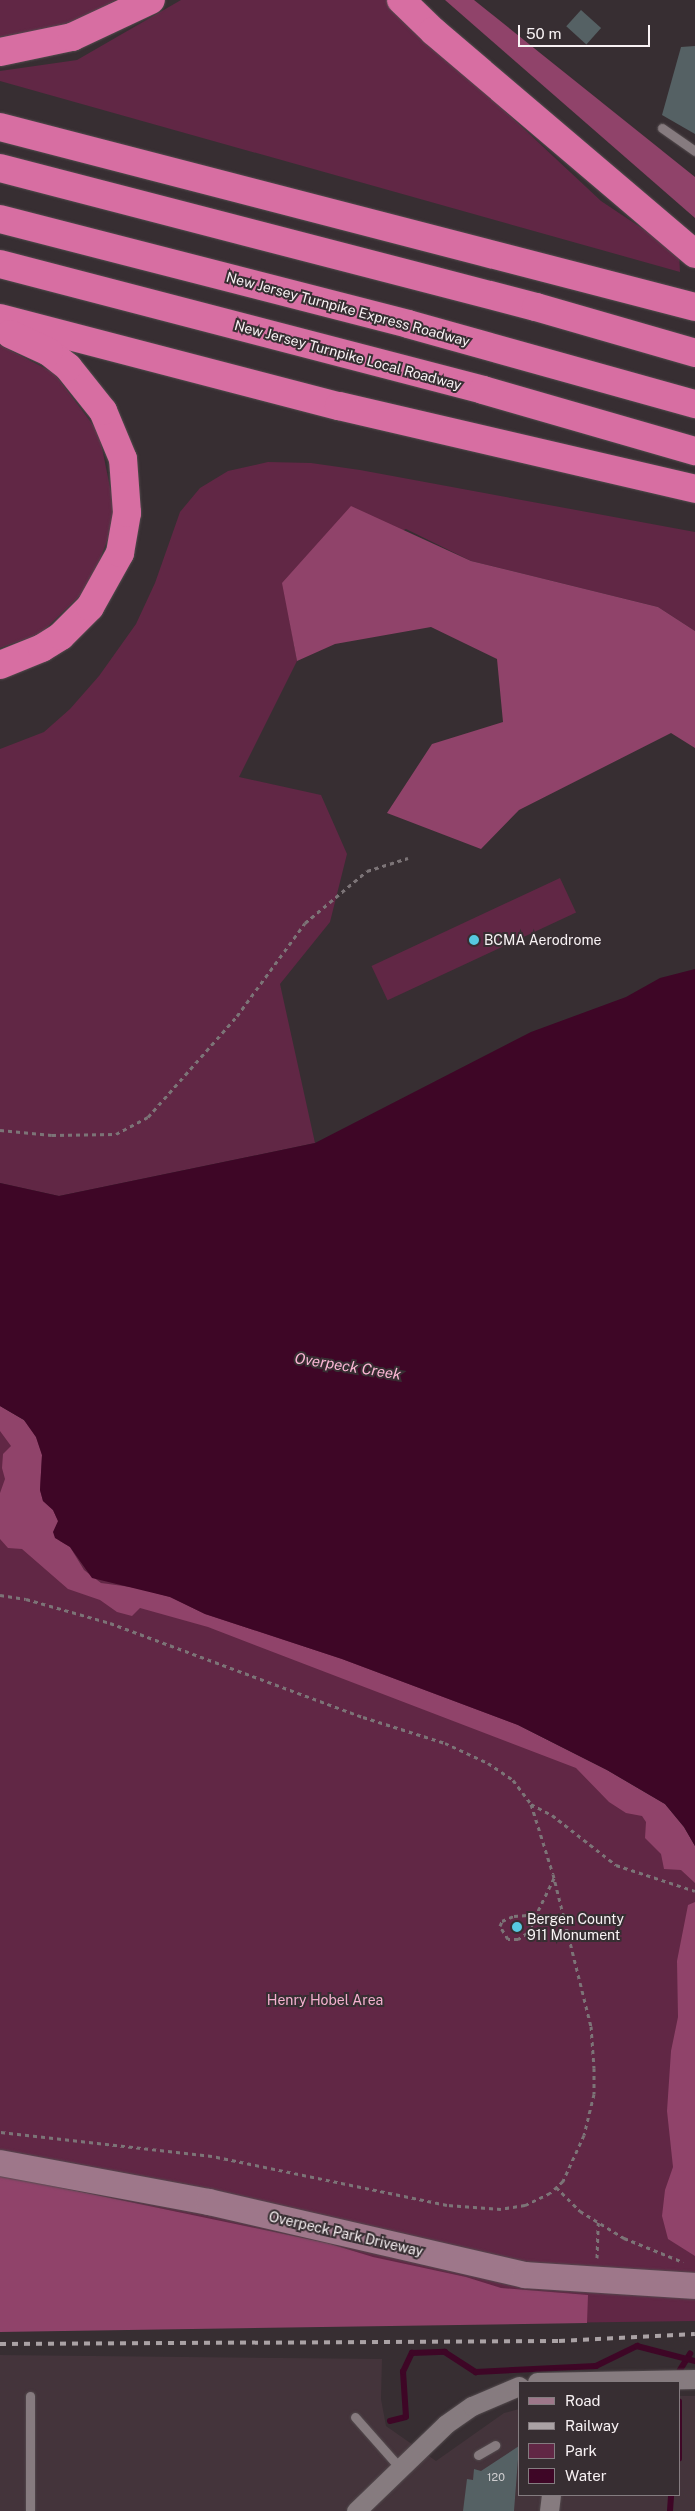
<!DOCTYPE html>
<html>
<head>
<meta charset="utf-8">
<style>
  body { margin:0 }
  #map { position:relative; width:695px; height:2511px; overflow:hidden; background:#372e32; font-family:"Public Sans",sans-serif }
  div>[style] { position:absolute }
  .built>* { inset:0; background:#44343b }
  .green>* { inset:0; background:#612745; transform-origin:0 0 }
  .forest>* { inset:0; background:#90436a }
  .water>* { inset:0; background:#3e0626 }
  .stream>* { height:5.5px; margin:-2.75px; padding:0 2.75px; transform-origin:2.75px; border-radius:2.75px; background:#3e0626 }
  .building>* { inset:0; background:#556164; transform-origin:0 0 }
  .path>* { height:3px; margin-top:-1.5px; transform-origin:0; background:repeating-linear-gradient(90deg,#7c7477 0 4px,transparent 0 8px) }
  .roads { filter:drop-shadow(0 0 1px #534b4e) drop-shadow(0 0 1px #534b4e) }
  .lane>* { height:9px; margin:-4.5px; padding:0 4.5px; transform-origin:4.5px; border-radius:4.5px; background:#867b7f }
  .street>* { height:19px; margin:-9.5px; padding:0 9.5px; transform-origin:9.5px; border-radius:9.5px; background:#867b7f }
  .secondary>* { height:26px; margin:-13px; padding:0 13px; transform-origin:13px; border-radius:13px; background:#9e778a }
  .highway>* { height:28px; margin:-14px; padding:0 14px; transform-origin:14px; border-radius:14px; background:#d76ea2 }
  .rail>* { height:4px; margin-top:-2px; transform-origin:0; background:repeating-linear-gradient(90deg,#aaa2a5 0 6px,transparent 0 12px) }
  .dots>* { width:14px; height:14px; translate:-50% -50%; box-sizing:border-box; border:2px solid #372e32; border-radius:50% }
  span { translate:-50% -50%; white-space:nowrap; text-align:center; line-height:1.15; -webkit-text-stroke:4px #372e32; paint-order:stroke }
  .number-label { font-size:11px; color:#cfced0 }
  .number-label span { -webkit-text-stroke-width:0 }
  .street-label { font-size:14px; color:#f8f2f4 }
  .poi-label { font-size:14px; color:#f8f2f4 }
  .left { translate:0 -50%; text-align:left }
  .park-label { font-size:14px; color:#f4b1cf }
  .water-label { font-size:15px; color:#fab6d4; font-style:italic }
  .legend { position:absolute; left:518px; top:2381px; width:162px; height:115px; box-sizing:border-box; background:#372e32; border:1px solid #847c80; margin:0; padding:6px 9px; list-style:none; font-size:15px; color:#f8f2f4 }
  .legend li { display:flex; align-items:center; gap:10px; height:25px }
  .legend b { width:25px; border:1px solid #847c80 }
  .scale { position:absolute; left:518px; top:25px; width:132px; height:22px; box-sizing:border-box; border:2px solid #f8f2f4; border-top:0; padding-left:6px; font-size:15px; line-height:18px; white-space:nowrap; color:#f8f2f4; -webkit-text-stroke:4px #372e32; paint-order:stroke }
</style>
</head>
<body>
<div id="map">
  <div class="built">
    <i style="clip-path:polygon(0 2355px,382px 2359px,381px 2399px,386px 2426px,436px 2461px,504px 2413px,519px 2409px,519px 2495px,679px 2495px,679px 2396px,695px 2396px,695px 2511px,0 2511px)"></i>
  </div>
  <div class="green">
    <i style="clip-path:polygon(0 0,116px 0,74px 25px,0 37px)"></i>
    <i style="clip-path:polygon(181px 0,386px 0,601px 201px,679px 253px,680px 272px,0 81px,0 71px,77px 60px)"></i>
    <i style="clip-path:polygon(0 345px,54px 373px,99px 433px,116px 517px,90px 586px,40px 634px,0 648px)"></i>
    <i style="clip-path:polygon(268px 462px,311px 463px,360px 470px,695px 532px,695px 631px,658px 607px,471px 561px,406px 529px,283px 583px,297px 661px,239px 777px,321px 795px,347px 854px,330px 922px,280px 984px,315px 1143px,59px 1196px,0 1183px,0 749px,44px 732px,70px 709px,99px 676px,136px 624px,155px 583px,180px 512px,200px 488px,228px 471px)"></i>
    <i style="left:560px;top:878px;width:38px;height:208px;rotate:65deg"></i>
    <i style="clip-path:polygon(0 1406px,518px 1725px,695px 1846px,695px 2321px,231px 2327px,0 2323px)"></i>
  </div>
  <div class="forest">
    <i style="clip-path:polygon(445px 0,474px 0,695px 177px,695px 218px)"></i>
    <i style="clip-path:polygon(351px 506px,471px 561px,658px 607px,695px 631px,695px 748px,671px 733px,519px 810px,481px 849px,387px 813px,432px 744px,503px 722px,497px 659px,431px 627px,335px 644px,297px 661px,282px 583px)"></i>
    <i style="clip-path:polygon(0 1406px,24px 1420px,36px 1437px,42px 1455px,40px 1490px,43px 1501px,53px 1510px,58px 1521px,60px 1541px,70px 1547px,84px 1570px,101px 1583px,138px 1588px,170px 1597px,205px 1614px,342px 1659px,518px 1725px,607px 1770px,665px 1804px,684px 1827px,695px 1846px,695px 1883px,681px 1870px,664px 1869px,661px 1854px,645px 1838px,646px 1822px,642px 1816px,626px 1813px,609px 1802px,576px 1768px,208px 1627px,140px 1608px,132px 1616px,117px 1612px,100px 1600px,68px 1589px,22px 1549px,8px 1548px,0 1539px,0 1493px,5px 1479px,2px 1468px,3px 1454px,11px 1446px,0 1431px)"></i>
    <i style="clip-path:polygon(695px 1902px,695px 2256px,668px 2239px,662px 2216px,665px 2190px,673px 2167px,667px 2111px,671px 2051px,678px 2017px,677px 1961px,688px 1905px)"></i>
    <i style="clip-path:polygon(0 2175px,327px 2243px,373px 2257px,466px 2277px,501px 2288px,588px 2295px,587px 2323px,0 2332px)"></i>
  </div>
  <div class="water">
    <i style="clip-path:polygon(695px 969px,695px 1846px,684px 1827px,665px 1804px,607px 1770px,518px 1725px,342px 1659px,205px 1614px,170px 1597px,92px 1578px,70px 1547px,55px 1538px,53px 1532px,58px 1521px,53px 1510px,43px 1501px,40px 1490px,42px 1455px,36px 1437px,24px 1420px,0 1406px,0 1183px,59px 1196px,315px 1143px,531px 1032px,626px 997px,660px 978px)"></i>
  </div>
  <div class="stream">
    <i style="left:680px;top:2370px;width:19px;rotate:-58deg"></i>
    <i style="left:390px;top:2421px;width:16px;rotate:-14deg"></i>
    <i style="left:406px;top:2417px;width:45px;rotate:-93.8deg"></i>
    <i style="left:403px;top:2372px;width:21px;rotate:-65deg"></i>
    <i style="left:412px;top:2353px;width:33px;rotate:-2deg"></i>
    <i style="left:445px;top:2352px;width:37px;rotate:33deg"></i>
    <i style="left:476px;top:2372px;width:120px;rotate:-2.9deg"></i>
    <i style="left:596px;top:2366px;width:46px;rotate:-26deg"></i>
    <i style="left:637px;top:2346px;width:60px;rotate:14.5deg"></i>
    <i style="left:679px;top:2459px;width:57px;rotate:-90deg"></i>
    <i style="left:670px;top:2511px;width:16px;rotate:-86deg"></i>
  </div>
  <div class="building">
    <i style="left:581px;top:10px;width:27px;height:22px;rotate:42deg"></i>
    <i style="clip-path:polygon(695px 46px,695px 134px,662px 115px,681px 47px)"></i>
    <i style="clip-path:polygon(519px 2446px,514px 2511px,463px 2511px,467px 2479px,473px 2480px,474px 2469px,481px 2471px)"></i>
  </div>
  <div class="path">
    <i style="left:0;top:1130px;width:52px;rotate:5.5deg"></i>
    <i style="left:52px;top:1135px;width:64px;rotate:-0.9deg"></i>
    <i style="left:116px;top:1134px;width:36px;rotate:-28deg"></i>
    <i style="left:148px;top:1117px;width:135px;rotate:-48.6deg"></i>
    <i style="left:237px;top:1016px;width:115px;rotate:-53.8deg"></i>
    <i style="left:305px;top:923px;width:81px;rotate:-40deg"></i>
    <i style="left:367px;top:871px;width:43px;rotate:-17.6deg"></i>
    <i style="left:0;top:1595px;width:26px;rotate:9deg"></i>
    <i style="left:26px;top:1599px;width:87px;rotate:15.9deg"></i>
    <i style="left:110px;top:1623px;width:270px;rotate:20.4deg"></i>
    <i style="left:363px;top:1717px;width:86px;rotate:17.6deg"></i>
    <i style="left:445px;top:1743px;width:47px;rotate:24.9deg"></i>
    <i style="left:488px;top:1763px;width:30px;rotate:34deg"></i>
    <i style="left:513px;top:1780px;width:30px;rotate:53deg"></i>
    <i style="left:531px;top:1804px;width:73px;rotate:72.6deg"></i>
    <i style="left:553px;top:1874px;width:157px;rotate:76deg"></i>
    <i style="left:591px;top:2026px;width:42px;rotate:85.9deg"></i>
    <i style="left:594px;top:2068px;width:26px;rotate:90deg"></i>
    <i style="left:594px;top:2094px;width:42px;rotate:103.7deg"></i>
    <i style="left:584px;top:2135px;width:51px;rotate:114.5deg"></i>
    <i style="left:563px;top:2181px;width:18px;rotate:137deg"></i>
    <i style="left:550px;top:2193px;width:28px;rotate:154deg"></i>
    <i style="left:525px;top:2205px;width:24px;rotate:171deg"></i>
    <i style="left:501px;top:2209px;width:54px;rotate:-175.8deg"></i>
    <i style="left:447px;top:2205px;width:240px;rotate:-168.2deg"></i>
    <i style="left:212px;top:2156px;width:213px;rotate:-173.5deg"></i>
    <i style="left:531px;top:1804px;width:24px;rotate:28deg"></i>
    <i style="left:552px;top:1815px;width:81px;rotate:38deg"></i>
    <i style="left:616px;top:1865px;width:83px;rotate:18.2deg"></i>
    <i style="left:554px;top:1878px;width:41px;rotate:115.9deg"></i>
    <i style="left:536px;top:1915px;width:15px;rotate:113deg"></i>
    <i style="left:530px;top:1929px;width:5px;rotate:127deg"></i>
    <i style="left:527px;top:1933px;width:11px;rotate:146deg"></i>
    <i style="left:518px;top:1939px;width:10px;rotate:180deg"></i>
    <i style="left:508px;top:1939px;width:15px;rotate:-122deg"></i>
    <i style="left:500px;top:1926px;width:5px;rotate:-68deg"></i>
    <i style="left:502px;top:1921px;width:13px;rotate:-23deg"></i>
    <i style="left:514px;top:1916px;width:14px;rotate:-4deg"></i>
    <i style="left:528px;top:1915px;width:8px"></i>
    <i style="left:536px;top:1915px;width:27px;rotate:4deg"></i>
    <i style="left:556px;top:2187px;width:34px;rotate:45deg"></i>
    <i style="left:580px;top:2211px;width:52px;rotate:31.5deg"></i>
    <i style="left:624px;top:2238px;width:64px;rotate:22.1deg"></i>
    <i style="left:597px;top:2258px;width:36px;rotate:-88deg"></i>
  </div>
  <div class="roads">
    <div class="lane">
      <i style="left:662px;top:128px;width:40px;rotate:34.9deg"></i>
      <i style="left:30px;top:2396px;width:115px;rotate:90deg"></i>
      <i style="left:355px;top:2417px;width:69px;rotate:48.5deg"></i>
      <i style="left:478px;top:2455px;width:20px;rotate:-30deg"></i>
    </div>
    <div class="street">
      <i style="left:537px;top:2382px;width:158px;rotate:-1.1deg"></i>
      <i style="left:356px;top:2511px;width:125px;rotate:-44deg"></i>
      <i style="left:446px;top:2424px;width:32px;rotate:-35deg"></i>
      <i style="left:472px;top:2406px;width:51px;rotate:-23.1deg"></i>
      <i style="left:549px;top:2511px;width:16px;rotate:-83deg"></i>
    </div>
    <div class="secondary">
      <i style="left:0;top:2163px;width:213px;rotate:10.6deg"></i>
      <i style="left:209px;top:2202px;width:324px;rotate:13deg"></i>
      <i style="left:525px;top:2275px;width:170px;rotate:3.7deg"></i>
    </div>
    <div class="highway">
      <i style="left:401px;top:0;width:45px;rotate:44.1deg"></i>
      <i style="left:433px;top:31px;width:344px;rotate:40.4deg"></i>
      <i style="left:0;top:52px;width:74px;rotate:-11.8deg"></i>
      <i style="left:72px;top:37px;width:87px;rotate:-25.1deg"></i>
      <i style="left:0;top:127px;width:718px;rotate:14.52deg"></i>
      <i style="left:0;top:168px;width:554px;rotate:14.54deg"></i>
      <i style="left:536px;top:307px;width:166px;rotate:16.1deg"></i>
      <i style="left:0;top:219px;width:421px;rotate:14.4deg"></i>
      <i style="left:408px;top:324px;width:298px;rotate:15.6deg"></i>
      <i style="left:0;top:264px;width:499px;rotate:14.6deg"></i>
      <i style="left:483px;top:390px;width:221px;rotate:16.1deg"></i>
      <i style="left:0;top:318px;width:350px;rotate:14.6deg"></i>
      <i style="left:339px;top:406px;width:366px;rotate:13.1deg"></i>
      <i style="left:0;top:665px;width:45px;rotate:-22deg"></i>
      <i style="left:42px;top:648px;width:22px;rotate:-32deg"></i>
      <i style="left:61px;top:636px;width:41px;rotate:-45deg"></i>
      <i style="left:90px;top:607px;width:62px;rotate:-60.9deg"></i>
      <i style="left:120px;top:553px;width:41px;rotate:-80.1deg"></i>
      <i style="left:127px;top:513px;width:54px;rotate:-94.2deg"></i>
      <i style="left:123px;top:459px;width:52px;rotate:-112.6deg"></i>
      <i style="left:103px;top:411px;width:56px;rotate:-128.5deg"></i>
      <i style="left:68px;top:367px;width:24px;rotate:-142deg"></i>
      <i style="left:49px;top:352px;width:43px;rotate:-155.2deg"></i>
    </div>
  </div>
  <div class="rail">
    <i style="left:0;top:2344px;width:559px;rotate:-0.31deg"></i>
    <i style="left:559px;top:2341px;width:136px;rotate:-2.9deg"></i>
  </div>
  <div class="dots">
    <i style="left:474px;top:940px;background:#56c9e0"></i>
    <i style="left:517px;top:1927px;background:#56c9e0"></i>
  </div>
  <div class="number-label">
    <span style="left:496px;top:2477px">120</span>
  </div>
  <div class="street-label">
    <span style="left:348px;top:309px;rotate:15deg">New Jersey Turnpike Express Roadway</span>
    <span style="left:348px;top:355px;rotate:15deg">New Jersey Turnpike Local Roadway</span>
    <span style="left:346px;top:2234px;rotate:13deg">Overpeck Park Driveway</span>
  </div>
  <div class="poi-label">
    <span class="left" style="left:484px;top:940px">BCMA Aerodrome</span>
    <span class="left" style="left:527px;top:1927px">Bergen County<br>911 Monument</span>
  </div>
  <div class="park-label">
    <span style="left:325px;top:2000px">Henry Hobel Area</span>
  </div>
  <div class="water-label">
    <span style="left:348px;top:1366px;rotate:9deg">Overpeck Creek</span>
  </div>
  <ul class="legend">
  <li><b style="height:6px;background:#9e778a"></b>Road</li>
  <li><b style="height:6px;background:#aaa2a5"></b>Railway</li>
  <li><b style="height:14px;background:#612745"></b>Park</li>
  <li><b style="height:14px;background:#3e0626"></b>Water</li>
  </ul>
  <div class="scale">50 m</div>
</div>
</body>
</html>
